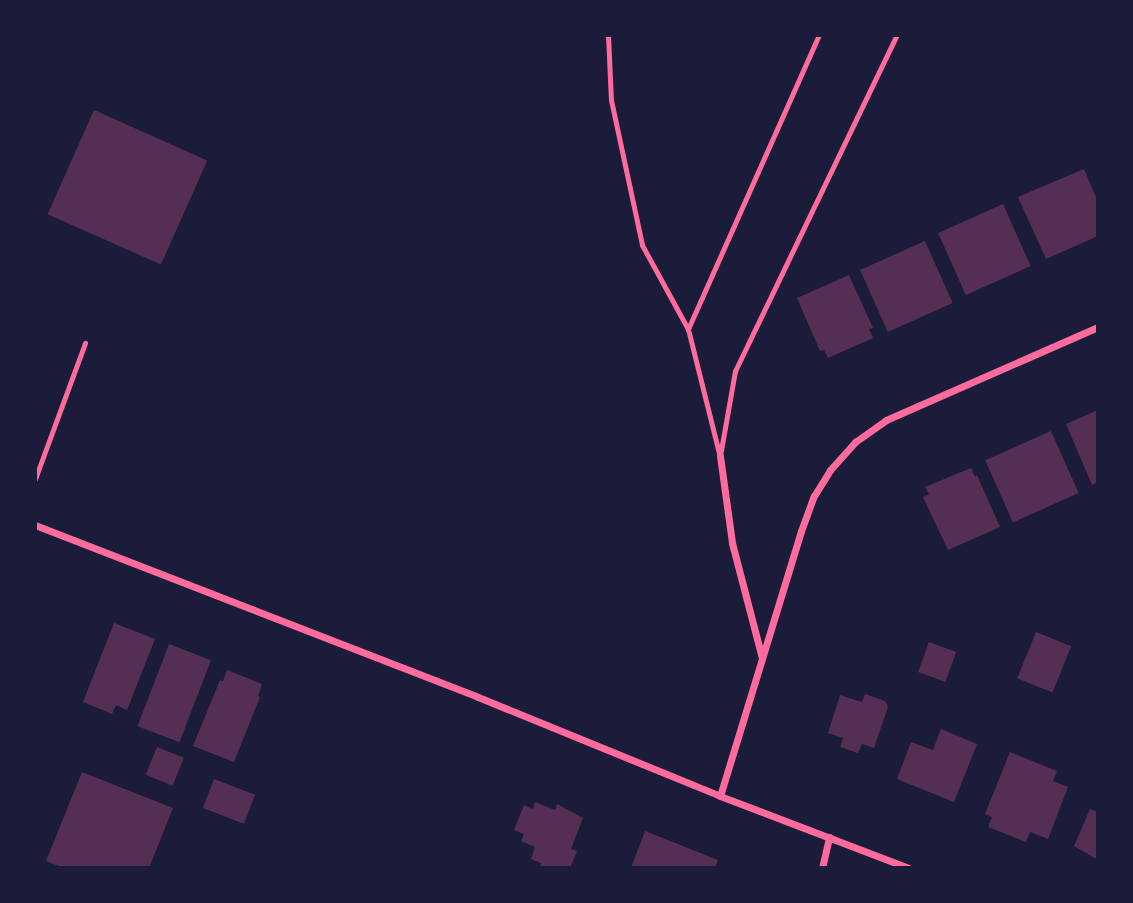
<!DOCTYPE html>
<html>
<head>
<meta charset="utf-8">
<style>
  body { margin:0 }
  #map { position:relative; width:1133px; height:903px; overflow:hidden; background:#1b1b3a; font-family:Roboto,sans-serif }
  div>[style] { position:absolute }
  .building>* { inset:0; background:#542f53; transform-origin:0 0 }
  .service>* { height:5px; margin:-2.5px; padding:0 2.5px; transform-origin:2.5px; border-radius:2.5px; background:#ff6b9d }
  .minor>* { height:7px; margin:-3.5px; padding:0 3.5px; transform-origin:3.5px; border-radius:3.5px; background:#ff6b9d }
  span { translate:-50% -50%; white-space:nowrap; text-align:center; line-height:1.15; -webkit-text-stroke:7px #1b1b3a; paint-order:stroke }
  .frame { position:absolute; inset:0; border:37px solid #1b1b3a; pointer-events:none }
</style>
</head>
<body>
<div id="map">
  <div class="building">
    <i style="left:94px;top:110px;width:124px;height:114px;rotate:24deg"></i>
    <i style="clip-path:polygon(1084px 169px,1098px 202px,1098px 236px,1046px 259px,1018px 197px)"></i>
    <i style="left:1003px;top:204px;width:68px;height:71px;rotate:66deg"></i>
    <i style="left:925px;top:241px;width:68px;height:71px;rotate:66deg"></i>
    <i style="clip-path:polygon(849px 275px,873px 328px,869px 329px,873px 338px,828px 358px,824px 350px,820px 351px,797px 298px)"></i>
    <i style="clip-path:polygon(1098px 410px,1098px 482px,1092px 485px,1066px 424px)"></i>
    <i style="left:1051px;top:431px;width:68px;height:72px;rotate:66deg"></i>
    <i style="clip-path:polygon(971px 468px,975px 477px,977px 475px,1000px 527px,948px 550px,923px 497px,929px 494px,925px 487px)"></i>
    <i style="clip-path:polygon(114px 623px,155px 639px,127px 710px,116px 705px,112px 714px,83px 702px)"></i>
    <i style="left:1036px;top:632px;width:38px;height:50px;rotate:22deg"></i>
    <i style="left:929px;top:642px;width:29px;height:32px;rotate:20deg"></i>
    <i style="left:169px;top:644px;width:45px;height:88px;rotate:21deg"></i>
    <i style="clip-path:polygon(227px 670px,262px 684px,258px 696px,260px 697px,234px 762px,193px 746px,220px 680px,223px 681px)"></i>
    <i style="clip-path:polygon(865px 694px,885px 701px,888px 707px,874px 748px,862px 744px,858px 753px,840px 747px,843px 738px,828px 733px,840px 695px,862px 702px)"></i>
    <i style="clip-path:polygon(941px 729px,977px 744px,954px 802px,897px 779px,911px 742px,933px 750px)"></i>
    <i style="left:157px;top:747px;width:29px;height:30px;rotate:22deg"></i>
    <i style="clip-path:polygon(1010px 752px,1057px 771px,1053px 781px,1068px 787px,1048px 839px,1030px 832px,1026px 842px,988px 827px,992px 817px,985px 814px)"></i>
    <i style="clip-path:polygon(82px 772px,173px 808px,149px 868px,64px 868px,46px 861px)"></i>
    <i style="left:214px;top:779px;width:44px;height:31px;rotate:21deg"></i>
    <i style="clip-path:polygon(535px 802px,555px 810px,557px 804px,583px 818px,571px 849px,577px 851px,570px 868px,540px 867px,541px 863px,531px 859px,535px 847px,521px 841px,524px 834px,514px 830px,524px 805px,533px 809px)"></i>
    <i style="clip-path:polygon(1090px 809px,1098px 812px,1098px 860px,1074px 846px)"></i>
    <i style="clip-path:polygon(645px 831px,718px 860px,715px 868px,631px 868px)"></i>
  </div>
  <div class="service">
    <i style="left:608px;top:35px;width:65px;rotate:87.4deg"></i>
    <i style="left:611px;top:100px;width:148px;rotate:77.9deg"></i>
    <i style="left:642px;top:245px;width:96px;rotate:61.3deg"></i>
    <i style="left:688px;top:329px;width:128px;rotate:76deg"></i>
    <i style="left:688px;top:329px;width:322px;rotate:-66deg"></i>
    <i style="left:720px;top:456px;width:86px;rotate:-80deg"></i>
    <i style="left:735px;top:371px;width:373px;rotate:-64.3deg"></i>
    <i style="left:35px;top:479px;width:145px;rotate:-69.8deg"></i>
  </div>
  <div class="minor">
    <i style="left:720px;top:456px;width:88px;rotate:82.1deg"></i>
    <i style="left:732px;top:543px;width:119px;rotate:75.4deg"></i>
    <i style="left:35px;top:525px;width:475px;rotate:21.2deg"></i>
    <i style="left:478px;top:697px;width:261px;rotate:22.2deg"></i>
    <i style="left:720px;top:796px;width:202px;rotate:20.9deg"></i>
    <i style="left:720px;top:796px;width:277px;rotate:-73deg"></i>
    <i style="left:801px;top:531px;width:37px;rotate:-70deg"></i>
    <i style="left:814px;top:496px;width:31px;rotate:-58deg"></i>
    <i style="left:830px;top:470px;width:38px;rotate:-48deg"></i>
    <i style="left:855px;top:442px;width:38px;rotate:-35deg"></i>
    <i style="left:886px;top:420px;width:232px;rotate:-23.7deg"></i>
    <i style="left:822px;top:868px;width:32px;rotate:-77deg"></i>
  </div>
  <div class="frame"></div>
</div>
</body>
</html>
